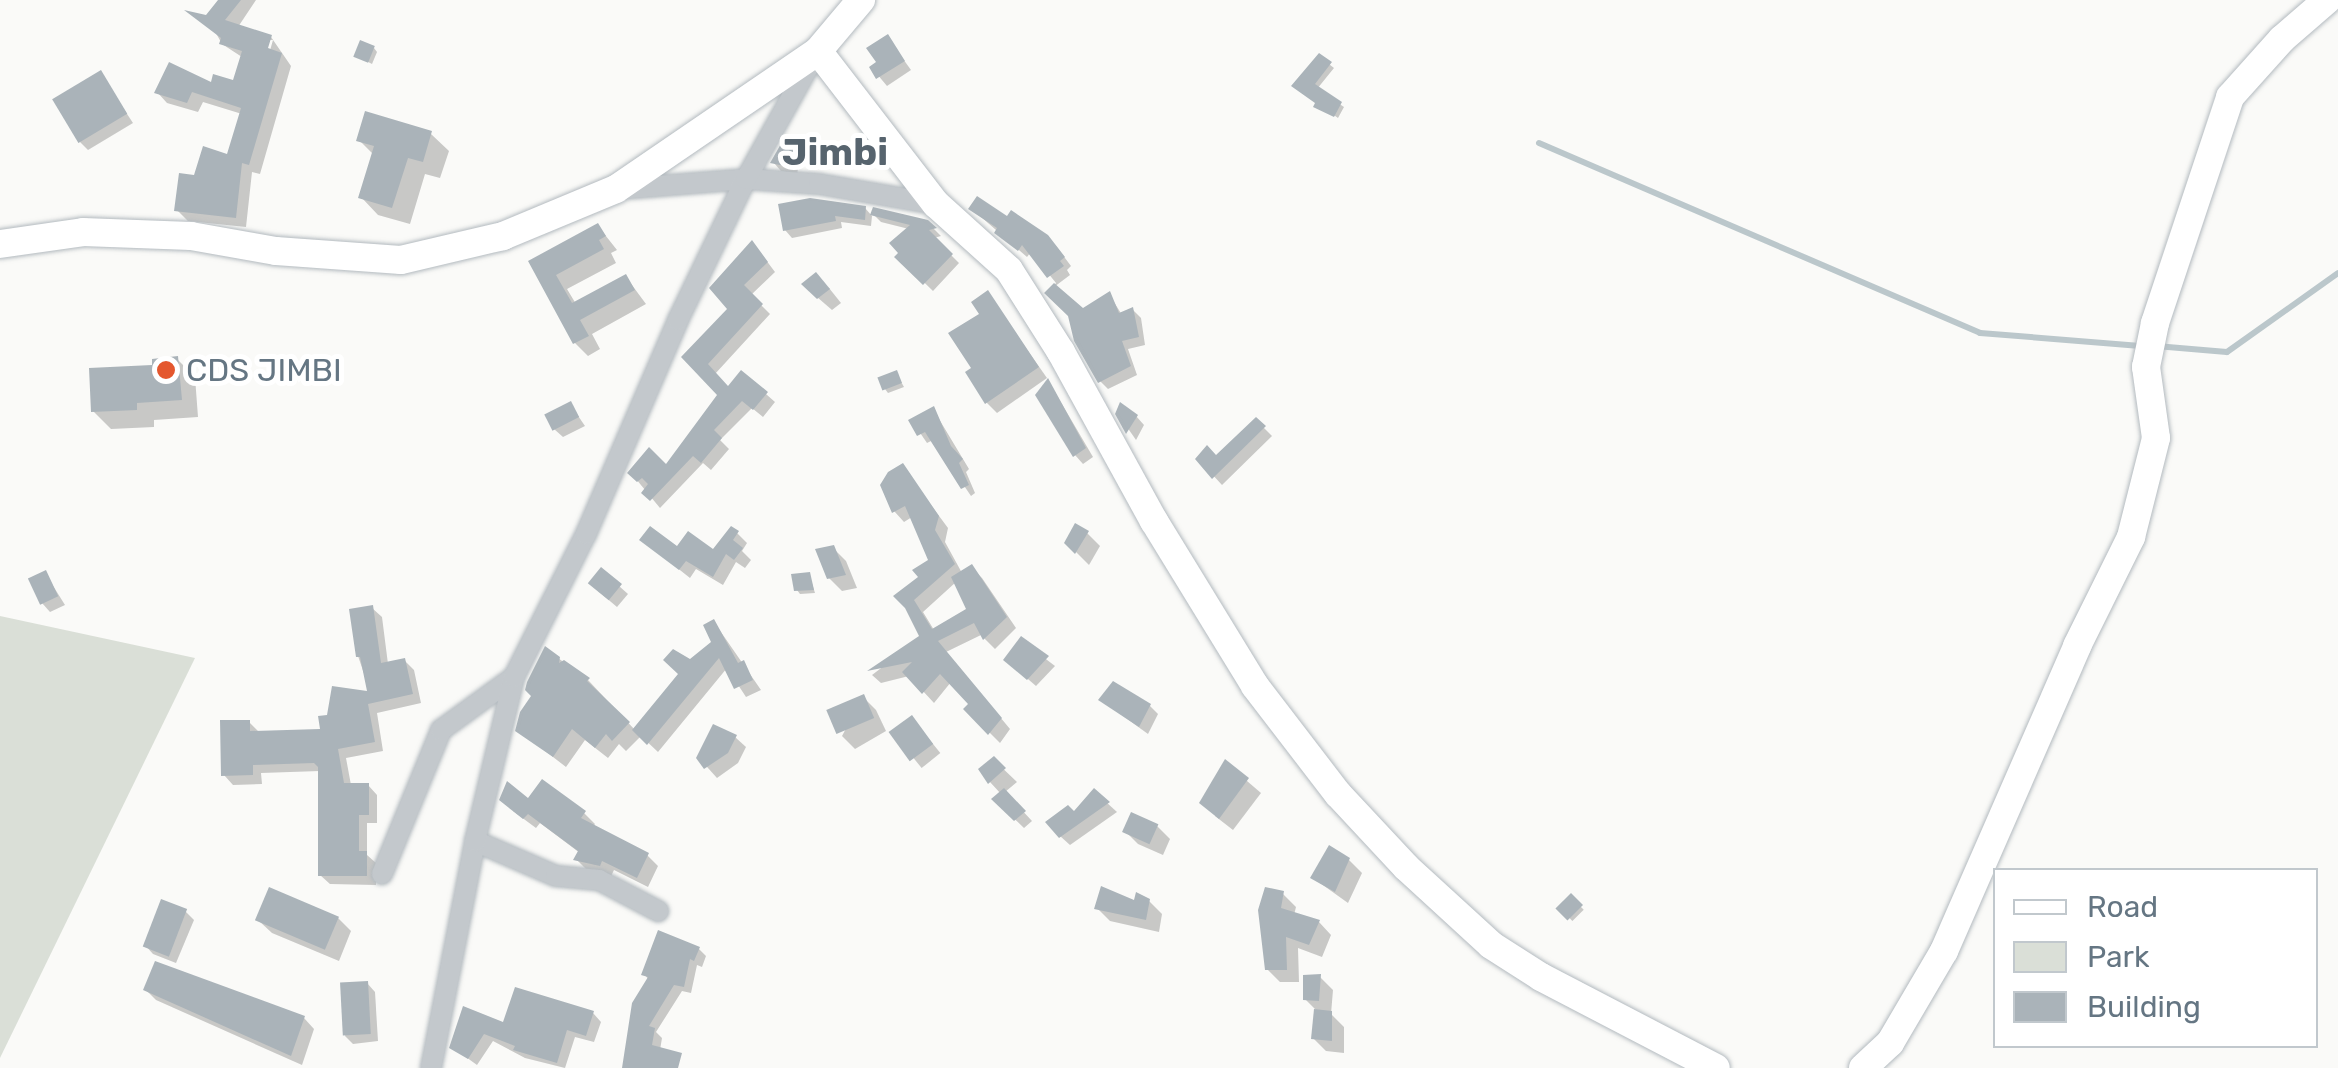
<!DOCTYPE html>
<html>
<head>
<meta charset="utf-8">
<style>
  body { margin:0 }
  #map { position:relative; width:2338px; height:1068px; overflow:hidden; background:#fafaf8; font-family:Rubik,sans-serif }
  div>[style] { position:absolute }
  .green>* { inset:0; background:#dadfd7 }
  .shadow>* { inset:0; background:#0003; transform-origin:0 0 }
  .stream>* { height:6px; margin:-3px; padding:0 3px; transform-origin:3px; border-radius:3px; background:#bbc7cb }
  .building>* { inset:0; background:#aab3b9; transform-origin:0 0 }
  .roads { filter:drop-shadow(0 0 2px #b3babf) drop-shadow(0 0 2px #b3babf) }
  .minor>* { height:20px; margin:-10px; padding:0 10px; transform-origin:10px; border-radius:10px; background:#c3c8cc }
  .secondary>* { height:28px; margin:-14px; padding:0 14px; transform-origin:14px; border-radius:14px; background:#fff }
  .dots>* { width:28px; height:28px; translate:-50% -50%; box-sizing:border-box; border:5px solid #fff; border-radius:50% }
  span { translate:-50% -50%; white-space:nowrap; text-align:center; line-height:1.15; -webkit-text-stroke:10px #fff; paint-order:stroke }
  .poi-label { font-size:32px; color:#657683 }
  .left { translate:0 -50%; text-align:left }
  .quarter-label { font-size:38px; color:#57646e; font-weight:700 }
  .legend { position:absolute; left:1993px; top:868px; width:325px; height:180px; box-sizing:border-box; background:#fff; border:2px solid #c1c8cd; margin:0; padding:12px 18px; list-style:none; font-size:30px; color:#657683 }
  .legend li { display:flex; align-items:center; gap:20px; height:50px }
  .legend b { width:50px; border:2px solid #c1c8cd }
</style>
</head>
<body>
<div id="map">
  <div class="green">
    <i style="clip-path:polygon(0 616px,195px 658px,0 1058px)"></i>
  </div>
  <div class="shadow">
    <i style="clip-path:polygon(evenodd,220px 0,256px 0,238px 27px,271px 37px,291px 66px,260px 174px,252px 172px,246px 227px,188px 221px,177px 210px,229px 157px,242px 114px,203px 102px,198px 112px,167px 103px,157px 92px,235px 83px,242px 57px,222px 44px,207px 17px,220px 0,268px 40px,273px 40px,267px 61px,268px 40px)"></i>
    <i style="clip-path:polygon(888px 38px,911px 70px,887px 86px,872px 68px,879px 63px)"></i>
    <i style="clip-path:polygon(374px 48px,377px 52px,372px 64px,357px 56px)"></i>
    <i style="clip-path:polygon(1320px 57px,1334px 68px,1317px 89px,1344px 107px,1338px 118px,1297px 89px)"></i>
    <i style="clip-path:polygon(100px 73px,133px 123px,88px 150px,80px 142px)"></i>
    <i style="clip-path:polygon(431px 134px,449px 151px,440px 178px,425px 174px,410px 224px,378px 215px,361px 197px,374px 155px,359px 140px)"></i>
    <i style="clip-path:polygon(792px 147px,801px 155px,797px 174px,781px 171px,774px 163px)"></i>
    <i style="clip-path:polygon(780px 206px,865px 208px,872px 216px,871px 226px,841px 222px,842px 228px,792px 238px,785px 230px)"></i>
    <i style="clip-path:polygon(972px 209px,1056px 246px,1071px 266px,1067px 270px,1070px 275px,1054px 287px,1082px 311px,1109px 294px,1122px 315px,1133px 310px,1141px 318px,1145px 345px,1128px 349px,1137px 375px,1108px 389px,1100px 381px,1071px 315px,1048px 293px,1056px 283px,1031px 252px,1027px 257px)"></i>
    <i style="clip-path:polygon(873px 214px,927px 222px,941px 236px,934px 238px,959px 263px,933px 291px,898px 257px,909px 229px,881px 222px)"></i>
    <i style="clip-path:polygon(598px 226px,617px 250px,611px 253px,616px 263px,567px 289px,576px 304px,626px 277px,646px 304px,592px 334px,600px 349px,588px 356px,575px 343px,531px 262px)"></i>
    <i style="clip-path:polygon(760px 252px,775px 272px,751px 295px,770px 314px,715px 374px,728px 389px,742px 373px,775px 402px,763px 417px,752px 408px,720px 440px,729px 449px,711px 470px,703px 463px,660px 508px,631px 473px,666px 467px,720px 395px,685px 357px,731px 309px)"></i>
    <i style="clip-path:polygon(829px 288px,841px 303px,832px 310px,817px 297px)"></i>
    <i style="clip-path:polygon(987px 293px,1047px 378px,997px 413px,987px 403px,974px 369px)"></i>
    <i style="clip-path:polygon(177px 359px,195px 377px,198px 417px,154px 420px,154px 427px,111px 429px,93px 411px,155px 368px)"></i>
    <i style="clip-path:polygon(896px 373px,904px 387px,888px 393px,885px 389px)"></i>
    <i style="clip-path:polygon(1049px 382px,1093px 457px,1083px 464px,1075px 455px)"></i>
    <i style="clip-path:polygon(570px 404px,585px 426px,563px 437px,554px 429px)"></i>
    <i style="clip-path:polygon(933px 409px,969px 469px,966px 472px,975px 493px,971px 496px,933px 440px,927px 443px,912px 421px)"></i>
    <i style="clip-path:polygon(1118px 414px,1136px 416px,1144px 425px,1136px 440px)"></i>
    <i style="clip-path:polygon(1256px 420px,1272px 436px,1222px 485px,1198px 459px,1217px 458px)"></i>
    <i style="clip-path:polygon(evenodd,902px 466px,948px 528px,945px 542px,962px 573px,971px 567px,982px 578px,1016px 628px,995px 649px,981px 635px,946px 652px,1010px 729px,1000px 743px,966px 709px,971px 704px,951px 682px,934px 703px,909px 676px,881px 683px,872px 675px,922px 637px,907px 607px,931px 561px,912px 517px,904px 522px,894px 511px,902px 466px,956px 582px,969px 610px,934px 630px,923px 612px,956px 582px)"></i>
    <i style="clip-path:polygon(737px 533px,747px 543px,742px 551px,751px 560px,745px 568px,736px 562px,723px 585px,696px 569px,690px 578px,642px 540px,714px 553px)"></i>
    <i style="clip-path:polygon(1087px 533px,1100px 546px,1089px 565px,1067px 543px)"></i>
    <i style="clip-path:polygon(833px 548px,846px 561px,857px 588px,842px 591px,829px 578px)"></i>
    <i style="clip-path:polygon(601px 570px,628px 594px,617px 607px,598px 591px)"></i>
    <i style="clip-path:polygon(45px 573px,65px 605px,50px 612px,42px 603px)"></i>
    <i style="clip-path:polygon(809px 574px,815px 593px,800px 594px,797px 590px)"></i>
    <i style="clip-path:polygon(372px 608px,382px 617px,388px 664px,404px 660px,414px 670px,421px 703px,377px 713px,383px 751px,346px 758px,351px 785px,368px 785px,377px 795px,377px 823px,367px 823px,367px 855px,376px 863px,376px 885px,330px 884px,320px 875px,320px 771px,261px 773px,262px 784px,233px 785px,224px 775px,249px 722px,260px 733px,323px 731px,371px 694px,358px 656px)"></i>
    <i style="clip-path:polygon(714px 622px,761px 690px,746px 697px,727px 668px,658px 752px,641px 736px,626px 751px,619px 744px,608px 758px,585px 740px,566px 767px,518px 730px,558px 658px,588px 680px,635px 730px,690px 662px,714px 642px)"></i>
    <i style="clip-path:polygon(1021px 640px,1055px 666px,1036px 686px,1015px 668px)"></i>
    <i style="clip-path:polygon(863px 697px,876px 710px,886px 731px,855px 749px,842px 736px)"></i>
    <i style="clip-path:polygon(1101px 700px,1150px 706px,1158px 714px,1148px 734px)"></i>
    <i style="left:912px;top:718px;width:45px;height:24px;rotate:51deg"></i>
    <i style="clip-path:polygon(735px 737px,746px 747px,738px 763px,717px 778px,699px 758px)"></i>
    <i style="clip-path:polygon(994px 760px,1017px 782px,1005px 792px,1032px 821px,1024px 828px,994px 799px,1001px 794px,990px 782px)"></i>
    <i style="clip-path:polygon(1226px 763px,1261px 793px,1233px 830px,1215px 816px)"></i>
    <i style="clip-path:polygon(1094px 791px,1117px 812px,1070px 845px,1060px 836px)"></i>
    <i style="clip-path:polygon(528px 801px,584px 813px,595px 824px,593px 827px,647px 855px,658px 866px,648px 887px,614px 870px,611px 876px,587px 870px,576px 859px,580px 853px,540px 823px,536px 828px,513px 811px)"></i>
    <i style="clip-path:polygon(1157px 826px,1170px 839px,1163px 855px,1138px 844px,1125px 831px)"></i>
    <i style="clip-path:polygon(1349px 860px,1362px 873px,1348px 903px,1313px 878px)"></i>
    <i style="clip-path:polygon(1283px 894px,1296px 907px,1294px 915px,1319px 922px,1331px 935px,1322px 957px,1298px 948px,1299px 982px,1280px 982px,1267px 969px)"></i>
    <i style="left:1571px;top:897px;width:18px;height:16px;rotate:45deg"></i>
    <i style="clip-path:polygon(1149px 901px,1162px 914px,1159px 932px,1110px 921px,1097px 908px)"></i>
    <i style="clip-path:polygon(185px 911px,194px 920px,176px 963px,153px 954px,145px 945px)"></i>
    <i style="clip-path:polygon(338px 918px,351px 931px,339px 961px,272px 933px,258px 920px)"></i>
    <i style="clip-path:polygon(699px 949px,706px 956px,702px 967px,697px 965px,691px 993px,682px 991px,656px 1032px,662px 1038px,657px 1068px,623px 1068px,649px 980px,644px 974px)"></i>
    <i style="clip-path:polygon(1320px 977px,1333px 990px,1331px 1014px,1344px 1027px,1344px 1053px,1326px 1051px,1313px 1038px,1316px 1010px,1305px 999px)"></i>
    <i style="clip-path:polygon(367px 983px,375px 992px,378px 1041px,353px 1044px,345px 1036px)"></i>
    <i style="clip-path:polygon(146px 990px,304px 1018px,314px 1029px,302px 1065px,156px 1000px)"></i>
    <i style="clip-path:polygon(593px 1013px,601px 1022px,594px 1042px,575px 1037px,565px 1068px,525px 1058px,493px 1041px,477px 1065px,452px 1047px,505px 1025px)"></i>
  </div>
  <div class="stream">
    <i style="left:1539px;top:143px;width:480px;rotate:23.3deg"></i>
    <i style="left:1980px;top:333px;width:164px;rotate:4.6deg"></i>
    <i style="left:2156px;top:346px;width:71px;rotate:4.8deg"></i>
    <i style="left:2227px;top:352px;width:136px;rotate:-35.4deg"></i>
  </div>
  <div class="building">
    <i style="clip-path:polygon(218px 0,241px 0,225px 20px,272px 35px,268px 48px,282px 53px,249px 165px,242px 163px,236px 218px,174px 211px,179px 173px,194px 175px,203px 146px,227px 154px,241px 108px,192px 92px,187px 103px,154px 93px,169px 62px,211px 82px,213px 74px,233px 80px,242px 51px,219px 44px,221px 38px,184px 10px,206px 15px)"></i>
    <i style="clip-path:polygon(888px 34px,905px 61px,876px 79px,869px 67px,876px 62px,866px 48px)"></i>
    <i style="left:360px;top:40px;width:16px;height:18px;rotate:22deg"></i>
    <i style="clip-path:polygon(1319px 53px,1332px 62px,1315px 84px,1342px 102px,1334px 117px,1313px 107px,1315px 103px,1291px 86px)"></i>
    <i style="left:101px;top:70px;width:51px;height:57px;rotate:59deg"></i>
    <i style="clip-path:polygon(365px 111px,432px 131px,423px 162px,408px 158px,392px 208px,358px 198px,374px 146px,356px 141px)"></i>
    <i style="clip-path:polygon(782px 142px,794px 144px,790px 167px,770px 163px)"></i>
    <i style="clip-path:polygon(977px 196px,1007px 216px,1011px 210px,1048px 235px,1065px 257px,1060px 261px,1064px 266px,1047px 278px,1022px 245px,1018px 251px,994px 233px,997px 228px,968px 209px)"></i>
    <i style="clip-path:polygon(810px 198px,866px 206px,865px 220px,835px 216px,836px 221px,783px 231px,778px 204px)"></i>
    <i style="clip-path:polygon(873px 207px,928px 220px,937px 228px,929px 230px,953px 254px,923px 285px,894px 257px,898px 253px,889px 243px,910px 225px,870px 215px)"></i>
    <i style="clip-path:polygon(598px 223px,606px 236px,599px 240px,604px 249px,556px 275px,572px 303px,626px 274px,635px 290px,580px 320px,589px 336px,573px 344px,528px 261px)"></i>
    <i style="clip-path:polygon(752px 240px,768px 262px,744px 285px,763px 304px,708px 364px,728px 386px,741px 370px,768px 392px,753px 410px,742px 401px,714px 430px,722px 438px,701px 463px,693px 456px,650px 501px,641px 493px,648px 484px,642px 478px,637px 482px,627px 473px,649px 447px,666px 464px,717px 395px,681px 357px,727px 309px,709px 288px)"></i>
    <i style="clip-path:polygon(816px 272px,830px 289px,817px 299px,801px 284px)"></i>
    <i style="clip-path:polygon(1054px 283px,1083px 308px,1110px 291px,1119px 313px,1133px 307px,1139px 337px,1122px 341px,1131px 366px,1098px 383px,1074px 341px,1068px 316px,1044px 293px)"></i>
    <i style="clip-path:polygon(988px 290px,1039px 367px,985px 404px,965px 372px,971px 368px,948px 333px,979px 314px,971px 302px)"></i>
    <i style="clip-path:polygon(178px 356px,182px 400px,137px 403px,137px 410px,91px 412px,89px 368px,152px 365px,152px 359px)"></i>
    <i style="left:897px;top:370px;width:14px;height:21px;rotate:69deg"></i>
    <i style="clip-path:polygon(1048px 378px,1086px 448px,1073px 457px,1035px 395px)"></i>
    <i style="left:571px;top:401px;width:18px;height:30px;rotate:63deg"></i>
    <i style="clip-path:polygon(1120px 402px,1138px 415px,1126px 434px,1115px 414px)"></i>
    <i style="clip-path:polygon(934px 406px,951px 446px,963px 459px,959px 463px,969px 485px,961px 489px,925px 432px,917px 436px,908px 420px)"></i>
    <i style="clip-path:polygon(1256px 417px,1266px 426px,1212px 479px,1195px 459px,1207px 445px,1216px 455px)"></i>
    <i style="clip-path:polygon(903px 463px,939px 516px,935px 530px,955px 564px,914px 600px,932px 629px,966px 609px,951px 577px,972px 564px,1007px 617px,983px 640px,974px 623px,938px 641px,1002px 718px,988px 735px,963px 709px,968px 704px,940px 674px,922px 694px,902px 672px,912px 662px,867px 671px,919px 636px,905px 608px,893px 596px,918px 577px,912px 570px,928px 560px,905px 506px,892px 513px,880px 485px,888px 472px)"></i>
    <i style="clip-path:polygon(1075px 523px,1089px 531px,1075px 554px,1064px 543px)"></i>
    <i style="clip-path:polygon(650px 526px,677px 546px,688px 531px,713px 549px,731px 526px,739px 531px,733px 540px,743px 548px,734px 560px,726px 554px,713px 577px,686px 561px,679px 570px,639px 540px)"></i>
    <i style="clip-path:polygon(834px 545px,846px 575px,827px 579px,815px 549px)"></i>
    <i style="left:601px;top:567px;width:27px;height:21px;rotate:39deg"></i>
    <i style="left:46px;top:570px;width:29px;height:20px;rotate:65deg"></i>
    <i style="clip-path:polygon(810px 572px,814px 590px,794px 591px,791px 574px)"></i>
    <i style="clip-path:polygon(373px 605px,381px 663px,405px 658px,413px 694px,368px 704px,375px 742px,338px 749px,344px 783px,369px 783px,369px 815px,359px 815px,359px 851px,367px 851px,367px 876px,318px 876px,318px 767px,314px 763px,253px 765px,253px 775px,221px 776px,220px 720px,250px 720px,250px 731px,320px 729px,318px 716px,327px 715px,332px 686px,367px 691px,360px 657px,356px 657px,349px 609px)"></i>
    <i style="clip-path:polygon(714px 619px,738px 663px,744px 660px,753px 680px,734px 689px,719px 658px,647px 745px,632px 730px,678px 674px,663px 660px,673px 649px,690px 659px,711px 642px,703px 625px)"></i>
    <i style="clip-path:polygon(1021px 636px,1049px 656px,1027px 680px,1003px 660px)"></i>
    <i style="clip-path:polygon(545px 646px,560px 657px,559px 663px,564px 660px,590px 678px,587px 681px,630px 722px,612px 741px,606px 734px,595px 748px,572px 729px,553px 757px,515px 731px,520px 712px,531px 696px,525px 690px,527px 682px)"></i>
    <i style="clip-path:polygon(1113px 681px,1151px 704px,1139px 727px,1098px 700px)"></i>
    <i style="left:864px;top:694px;width:26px;height:41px;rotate:67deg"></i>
    <i style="left:912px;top:715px;width:36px;height:29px;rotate:54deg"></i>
    <i style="clip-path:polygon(713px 724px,737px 735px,728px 753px,704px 769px,696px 758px)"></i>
    <i style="clip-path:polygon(994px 756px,1006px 768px,988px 784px,978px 769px)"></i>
    <i style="clip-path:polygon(1225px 759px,1249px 778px,1219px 819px,1199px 803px)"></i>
    <i style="clip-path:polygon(542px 779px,586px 811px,581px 818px,649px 853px,637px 878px,602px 861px,600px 866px,573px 860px,578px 851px,528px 814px,523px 819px,499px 800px,507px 781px,528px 798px)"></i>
    <i style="clip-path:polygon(1004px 788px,1026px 811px,1014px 821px,991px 799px)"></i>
    <i style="clip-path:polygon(1094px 788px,1110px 802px,1059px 838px,1045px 822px,1068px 805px,1074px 811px)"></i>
    <i style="left:1131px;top:812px;width:30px;height:22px;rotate:24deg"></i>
    <i style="clip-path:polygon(1329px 845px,1350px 858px,1335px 892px,1310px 878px)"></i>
    <i style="clip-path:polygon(1101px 886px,1134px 900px,1136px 892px,1150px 899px,1146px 920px,1094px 909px)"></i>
    <i style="left:269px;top:887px;width:76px;height:36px;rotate:23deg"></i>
    <i style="clip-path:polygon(1265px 887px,1284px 891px,1281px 908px,1320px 920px,1309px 945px,1286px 937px,1287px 970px,1265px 970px,1258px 910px)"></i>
    <i style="left:1571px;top:893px;width:17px;height:22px;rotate:45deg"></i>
    <i style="left:161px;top:899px;width:28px;height:51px;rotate:21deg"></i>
    <i style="clip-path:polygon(658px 930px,700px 947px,694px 961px,690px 959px,684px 987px,674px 985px,649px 1026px,655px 1028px,652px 1045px,682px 1053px,678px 1068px,622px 1068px,632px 1003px,648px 977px,641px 975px)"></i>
    <i style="clip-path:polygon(155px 961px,305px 1016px,291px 1056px,143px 990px)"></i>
    <i style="clip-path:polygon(1321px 974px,1319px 1001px,1303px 1000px,1303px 975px)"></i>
    <i style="left:368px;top:981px;width:53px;height:28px;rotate:87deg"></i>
    <i style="clip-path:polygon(515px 987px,594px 1011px,586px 1036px,567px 1030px,557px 1063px,513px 1050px,515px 1046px,484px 1034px,468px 1059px,449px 1048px,463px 1006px,503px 1022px)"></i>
    <i style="clip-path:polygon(1314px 1009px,1332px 1011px,1332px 1041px,1311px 1039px)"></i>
  </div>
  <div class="roads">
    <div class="minor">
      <i style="left:620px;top:189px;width:126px;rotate:-4.5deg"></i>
      <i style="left:746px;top:179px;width:73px;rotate:3.9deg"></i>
      <i style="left:819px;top:184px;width:119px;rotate:9.7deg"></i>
      <i style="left:475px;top:841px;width:88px;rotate:23.4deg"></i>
      <i style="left:556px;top:876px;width:43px;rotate:5.3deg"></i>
      <i style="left:599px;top:880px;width:67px;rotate:27.7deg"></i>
      <i style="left:382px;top:874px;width:156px;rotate:-67.7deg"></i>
      <i style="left:441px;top:730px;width:90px;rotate:-36deg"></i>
      <i style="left:431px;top:1068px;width:231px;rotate:-79deg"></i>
      <i style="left:475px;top:841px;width:169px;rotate:-76.6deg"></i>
      <i style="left:514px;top:677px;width:160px;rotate:-63.3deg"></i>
      <i style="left:586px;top:534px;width:233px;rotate:-66.7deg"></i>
      <i style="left:678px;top:320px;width:157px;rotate:-64.3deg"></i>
      <i style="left:746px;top:179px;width:140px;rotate:-60.9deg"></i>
    </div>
    <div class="secondary">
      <i style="left:818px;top:51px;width:67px;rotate:-49.9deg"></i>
      <i style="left:0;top:244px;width:84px;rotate:-8.2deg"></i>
      <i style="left:83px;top:232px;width:108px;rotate:2.1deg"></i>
      <i style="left:191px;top:236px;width:86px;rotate:10deg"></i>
      <i style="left:276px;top:251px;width:125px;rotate:4.1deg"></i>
      <i style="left:401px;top:260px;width:105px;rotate:-13.2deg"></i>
      <i style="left:503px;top:236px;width:122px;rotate:-22.6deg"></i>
      <i style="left:616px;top:189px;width:245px;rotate:-34.3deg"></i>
      <i style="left:818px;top:51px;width:193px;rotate:52.4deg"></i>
      <i style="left:936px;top:204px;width:98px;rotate:42.1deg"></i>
      <i style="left:1009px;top:270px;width:97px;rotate:57.6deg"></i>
      <i style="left:1061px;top:352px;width:193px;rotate:61.2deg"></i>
      <i style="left:1154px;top:521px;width:193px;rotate:58.5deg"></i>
      <i style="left:1255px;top:686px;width:136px;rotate:52.5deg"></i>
      <i style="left:1338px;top:794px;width:100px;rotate:47deg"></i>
      <i style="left:1406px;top:867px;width:115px;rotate:42.5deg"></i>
      <i style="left:1491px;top:945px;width:59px;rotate:32.6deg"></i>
      <i style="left:1541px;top:977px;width:197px;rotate:27.5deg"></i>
      <i style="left:1863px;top:1068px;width:37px;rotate:-43deg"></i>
      <i style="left:1890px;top:1043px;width:107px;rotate:-59.6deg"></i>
      <i style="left:1944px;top:951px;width:333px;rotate:-66.4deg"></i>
      <i style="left:2077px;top:646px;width:122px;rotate:-63.6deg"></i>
      <i style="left:2131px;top:537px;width:102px;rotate:-75.8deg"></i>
      <i style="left:2156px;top:438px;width:72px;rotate:-98deg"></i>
      <i style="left:2146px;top:367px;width:45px;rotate:-78.4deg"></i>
      <i style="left:2155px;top:323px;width:238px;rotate:-71.6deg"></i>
      <i style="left:2230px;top:97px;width:78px;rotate:-48.1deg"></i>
      <i style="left:2282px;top:39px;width:60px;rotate:-40.9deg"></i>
    </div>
  </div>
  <div class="dots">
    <i style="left:166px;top:370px;background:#e4572e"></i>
  </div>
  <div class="poi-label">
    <span class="left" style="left:186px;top:370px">CDS JIMBI</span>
  </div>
  <div class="quarter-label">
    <span style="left:835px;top:153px">Jimbi</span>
  </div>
  <ul class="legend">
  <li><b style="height:12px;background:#fff"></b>Road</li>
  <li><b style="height:28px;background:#dadfd7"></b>Park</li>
  <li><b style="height:28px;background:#aab3b9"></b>Building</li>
  </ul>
</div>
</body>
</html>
